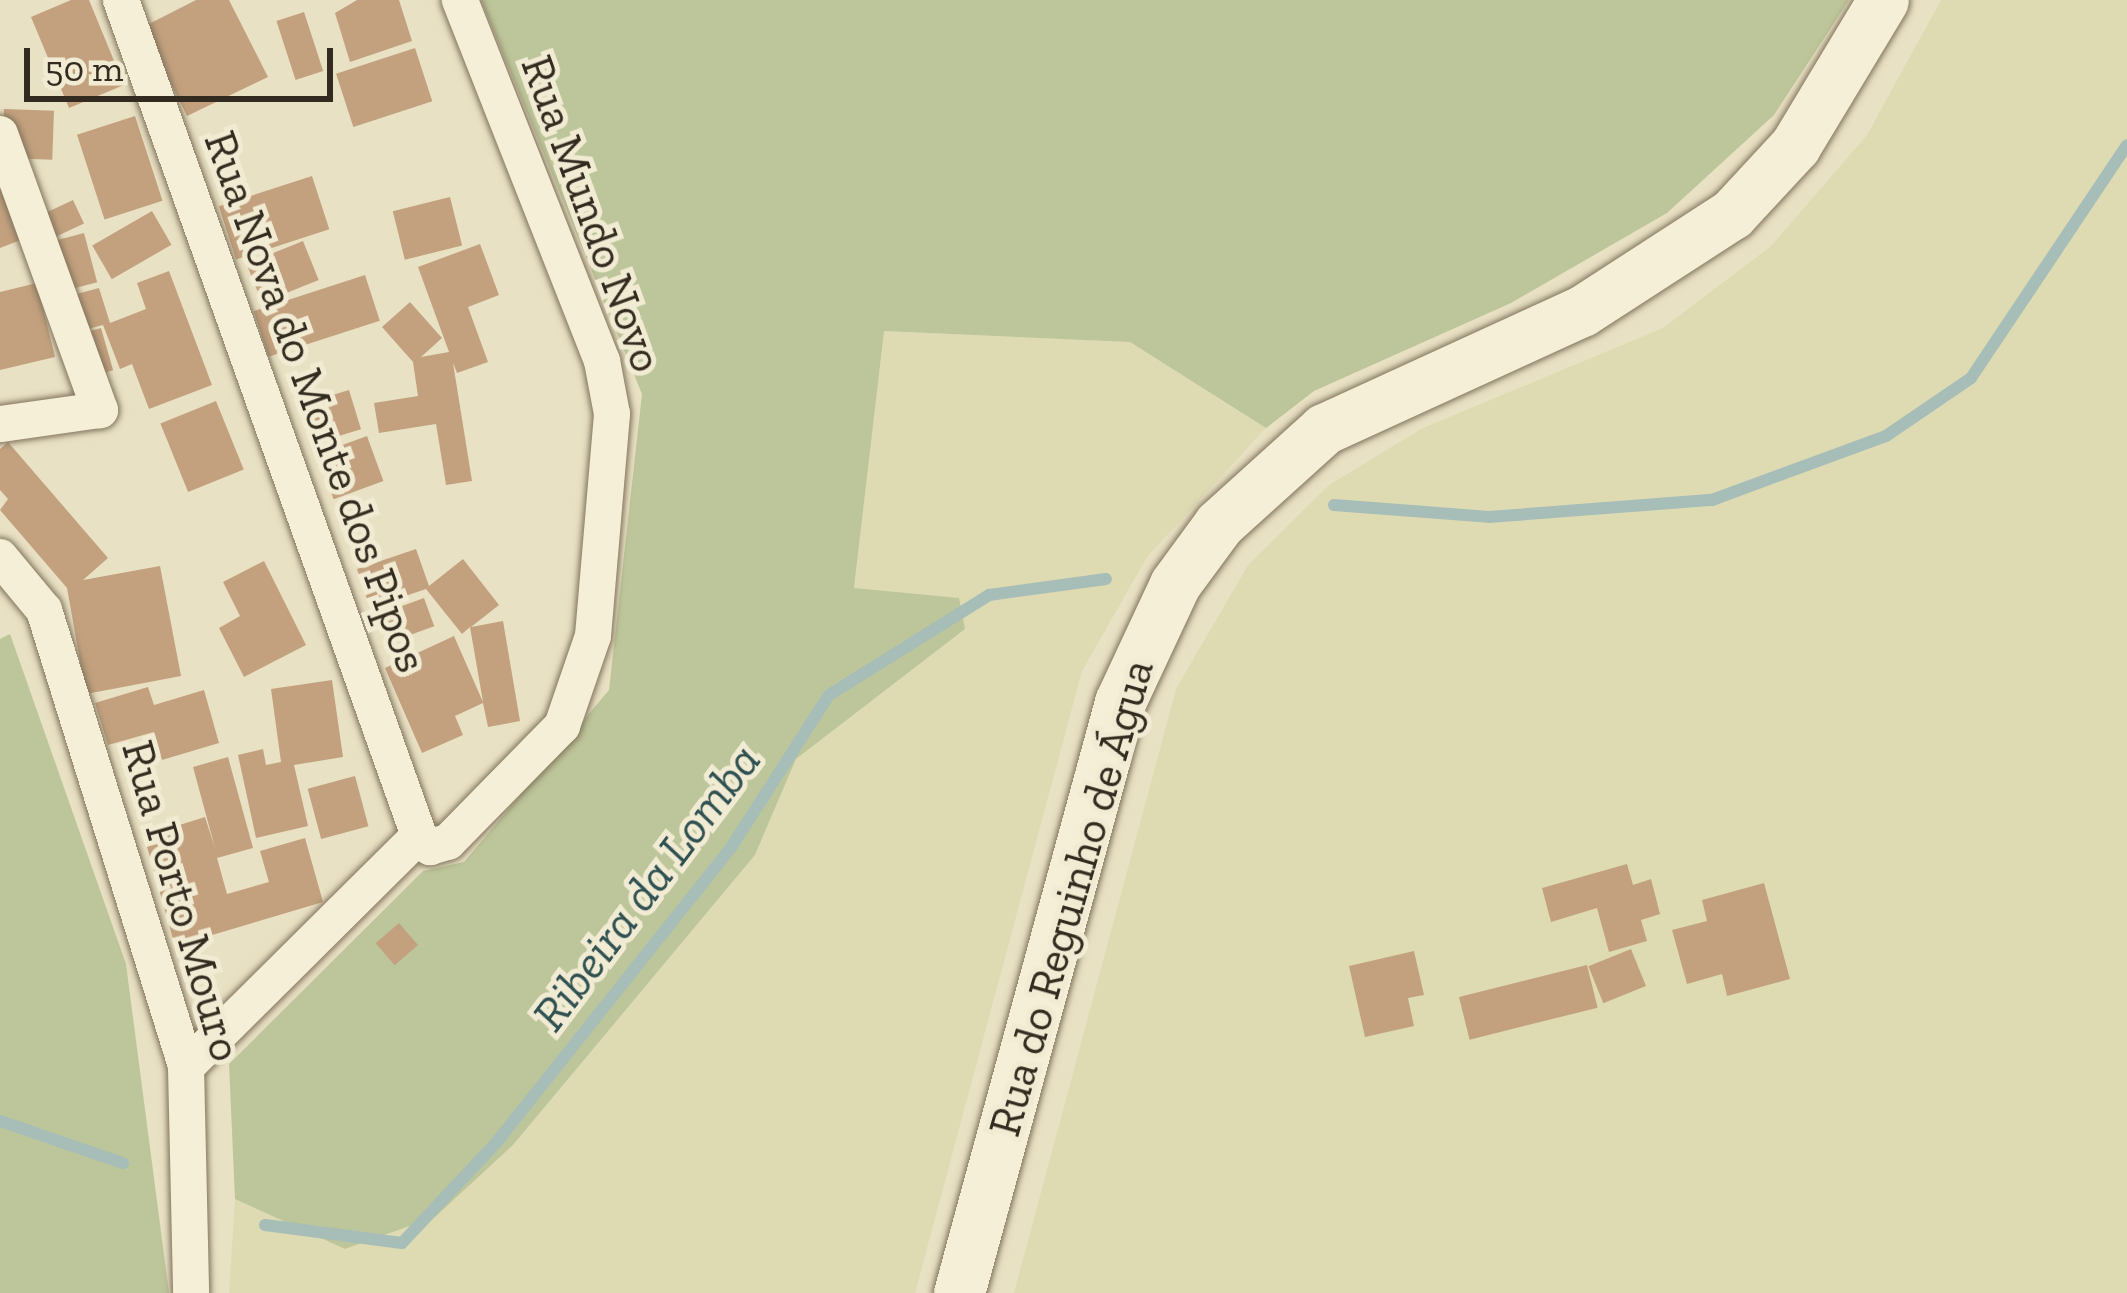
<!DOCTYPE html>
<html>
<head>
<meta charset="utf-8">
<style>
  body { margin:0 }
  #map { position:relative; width:2127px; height:1293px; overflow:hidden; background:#e9e1c4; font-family:"Zilla Slab",serif }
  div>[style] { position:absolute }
  .farmland>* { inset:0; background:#dedbb3 }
  .green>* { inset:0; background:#bdc69a }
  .stream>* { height:12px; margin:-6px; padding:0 6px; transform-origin:6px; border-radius:6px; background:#a6bdb8 }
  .building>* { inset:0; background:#c3a17e; transform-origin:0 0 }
  .roads { filter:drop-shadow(0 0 3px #82745d) drop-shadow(0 0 3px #82745d) }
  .street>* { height:36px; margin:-18px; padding:0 18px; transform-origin:18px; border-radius:18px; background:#f5efd7 }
  .secondary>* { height:51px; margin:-25.5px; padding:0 25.5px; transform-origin:25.5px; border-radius:25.5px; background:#f5efd7 }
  span { translate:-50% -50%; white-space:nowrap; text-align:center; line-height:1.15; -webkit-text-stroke:10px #f1ebd3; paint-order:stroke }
  .street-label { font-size:45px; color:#332b1f }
  .water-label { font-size:48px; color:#305152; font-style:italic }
  .scale { position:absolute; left:24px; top:48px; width:309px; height:54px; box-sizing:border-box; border:6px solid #332b1f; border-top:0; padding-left:15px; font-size:36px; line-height:42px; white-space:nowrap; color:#332b1f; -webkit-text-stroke:9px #f1ebd3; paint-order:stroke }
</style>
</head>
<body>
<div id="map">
  <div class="farmland">
    <i style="clip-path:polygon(1941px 0,2127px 0,2127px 1293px,1014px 1293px,1176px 689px,1248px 565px,1329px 485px,1423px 428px,1663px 328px,1771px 246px,1867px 135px)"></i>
    <i style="clip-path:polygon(883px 331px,1130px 342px,1266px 428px,1147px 557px,1082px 671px,915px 1293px,229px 1293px,235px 1199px,345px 1249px,435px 1217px,513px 1145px,755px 855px,796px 759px,965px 629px,958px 598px,854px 589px)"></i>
  </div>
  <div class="green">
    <i style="clip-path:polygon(481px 0,1849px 0,1774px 115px,1667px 213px,1511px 303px,1314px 391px,1266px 428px,1130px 342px,884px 331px,854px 588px,959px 598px,965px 629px,796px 759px,755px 855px,513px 1145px,435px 1217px,345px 1249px,235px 1199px,229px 1064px,423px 871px,464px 862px,609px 690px,642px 394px)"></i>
    <i style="clip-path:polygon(10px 634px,126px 964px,169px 1293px,0 1293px,0 639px)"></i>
  </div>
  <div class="stream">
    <i style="left:1334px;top:505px;width:155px;rotate:4.4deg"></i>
    <i style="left:1489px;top:517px;width:224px;rotate:-4.4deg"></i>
    <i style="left:1712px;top:500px;width:185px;rotate:-20.2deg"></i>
    <i style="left:1886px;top:436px;width:103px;rotate:-34.3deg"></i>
    <i style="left:1971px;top:378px;width:280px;rotate:-56.2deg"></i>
    <i style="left:0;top:1121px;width:130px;rotate:18.9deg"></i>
    <i style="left:265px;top:1225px;width:138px;rotate:7.5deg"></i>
    <i style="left:402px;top:1243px;width:137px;rotate:-46.8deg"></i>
    <i style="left:496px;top:1143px;width:379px;rotate:-51.5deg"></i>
    <i style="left:732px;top:846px;width:179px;rotate:-57.3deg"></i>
    <i style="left:829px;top:695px;width:189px;rotate:-32deg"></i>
    <i style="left:989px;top:595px;width:118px;rotate:-7.8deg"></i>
  </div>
  <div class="building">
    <i style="clip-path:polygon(71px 0,89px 0,124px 85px,69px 108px,31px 17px)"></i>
    <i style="clip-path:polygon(196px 0,229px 0,268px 77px,187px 116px,143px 27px)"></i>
    <i style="clip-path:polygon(357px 0,399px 0,412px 41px,350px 62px,335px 13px)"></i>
    <i style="left:304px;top:12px;width:62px;height:29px;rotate:72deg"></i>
    <i style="left:415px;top:48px;width:56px;height:83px;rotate:72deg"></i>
    <i style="left:4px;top:109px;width:50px;height:49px;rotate:2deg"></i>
    <i style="left:135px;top:116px;width:89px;height:61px;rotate:72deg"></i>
    <i style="left:312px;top:176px;width:56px;height:98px;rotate:72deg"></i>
    <i style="clip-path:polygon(0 182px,26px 238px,0 248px)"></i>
    <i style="left:450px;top:197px;width:50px;height:59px;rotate:76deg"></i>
    <i style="left:73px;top:200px;width:26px;height:37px;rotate:65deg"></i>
    <i style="left:152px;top:211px;width:39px;height:69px;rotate:60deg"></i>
    <i style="left:84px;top:233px;width:51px;height:40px;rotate:75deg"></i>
    <i style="left:303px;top:241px;width:42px;height:61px;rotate:68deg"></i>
    <i style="clip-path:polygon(480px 244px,499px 295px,468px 307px,488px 362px,457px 373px,453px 363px,472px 481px,446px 485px,436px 424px,379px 433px,374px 403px,418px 396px,413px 362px,382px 327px,410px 302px,442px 338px,421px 357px,449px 352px,418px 267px)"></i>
    <i style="clip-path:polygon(169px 271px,212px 385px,149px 409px,132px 364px,120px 369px,103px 325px,72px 333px,62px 298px,99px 288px,110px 323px,146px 309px,137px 283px)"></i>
    <i style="left:365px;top:275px;width:48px;height:117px;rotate:72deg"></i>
    <i style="clip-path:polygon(37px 283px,55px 357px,0 370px,0 292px)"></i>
    <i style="left:101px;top:328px;width:44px;height:29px;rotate:74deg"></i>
    <i style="left:349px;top:390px;width:41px;height:49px;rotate:73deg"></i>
    <i style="left:216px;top:401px;width:74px;height:60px;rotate:68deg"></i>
    <i style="left:367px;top:436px;width:48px;height:53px;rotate:70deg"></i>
    <i style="clip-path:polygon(8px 442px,108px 558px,83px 580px,160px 566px,181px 676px,86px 694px,67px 588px,0 510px,8px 499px,0 490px,0 449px)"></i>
    <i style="clip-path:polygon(416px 549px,429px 586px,463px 559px,499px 605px,471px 627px,503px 621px,520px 721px,488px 727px,483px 703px,455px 716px,463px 735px,422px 753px,385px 668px,454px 636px,483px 702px,470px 627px,462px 634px,426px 589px,370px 608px,357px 569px)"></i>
    <i style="clip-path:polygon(264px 561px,306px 645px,244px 677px,219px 628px,240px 616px,223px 582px)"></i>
    <i style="left:424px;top:598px;width:30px;height:48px;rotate:70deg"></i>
    <i style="clip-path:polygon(332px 680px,343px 757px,294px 765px,308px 826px,256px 838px,238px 755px,263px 749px,266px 765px,281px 762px,271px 689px)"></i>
    <i style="clip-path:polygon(148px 687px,154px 705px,204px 690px,219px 743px,162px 760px,154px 732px,108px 745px,95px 703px)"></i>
    <i style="clip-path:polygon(228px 757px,253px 848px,217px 858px,227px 894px,269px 882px,260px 851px,305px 838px,323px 902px,175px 946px,144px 836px,205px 817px,215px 848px,193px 767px)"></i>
    <i style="left:355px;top:776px;width:52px;height:49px;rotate:75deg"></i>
    <i style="clip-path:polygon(1627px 864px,1633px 885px,1651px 879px,1660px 914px,1641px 920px,1647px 941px,1609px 952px,1597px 908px,1551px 922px,1542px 888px)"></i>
    <i style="clip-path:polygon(1764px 883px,1790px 979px,1727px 996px,1722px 974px,1687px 984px,1672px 930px,1707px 921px,1702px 900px)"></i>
    <i style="left:399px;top:923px;width:29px;height:31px;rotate:49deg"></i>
    <i style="left:1631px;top:949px;width:40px;height:46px;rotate:68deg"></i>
    <i style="clip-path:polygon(1414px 951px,1424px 995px,1408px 998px,1414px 1026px,1365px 1037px,1349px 966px)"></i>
    <i style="left:1587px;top:965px;width:44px;height:132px;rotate:76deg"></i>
  </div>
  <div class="roads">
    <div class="street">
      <i style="left:121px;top:0;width:888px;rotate:70.38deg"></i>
      <i style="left:0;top:134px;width:294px;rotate:70.1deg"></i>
      <i style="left:100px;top:410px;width:101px;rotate:172deg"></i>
      <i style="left:0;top:557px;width:69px;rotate:50.3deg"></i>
      <i style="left:44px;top:610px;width:479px;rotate:72.7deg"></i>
      <i style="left:186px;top:1067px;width:226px;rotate:88.7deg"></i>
      <i style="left:419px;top:836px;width:16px;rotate:45deg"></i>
      <i style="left:430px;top:847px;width:19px;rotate:-16deg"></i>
      <i style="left:448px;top:842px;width:163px;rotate:-45.5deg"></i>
      <i style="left:562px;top:726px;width:95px;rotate:-71deg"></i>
      <i style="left:593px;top:636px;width:223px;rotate:-85.1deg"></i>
      <i style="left:612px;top:414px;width:54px;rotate:-100.7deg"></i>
      <i style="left:602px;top:361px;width:388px;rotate:-111.5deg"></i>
      <i style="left:186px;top:1067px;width:328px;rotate:-44.8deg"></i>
    </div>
    <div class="secondary">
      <i style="left:959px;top:1293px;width:613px;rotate:-74.76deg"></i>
      <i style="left:1120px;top:702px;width:130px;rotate:-65deg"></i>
      <i style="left:1175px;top:584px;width:74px;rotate:-53.7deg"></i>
      <i style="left:1219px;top:524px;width:142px;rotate:-42.1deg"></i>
      <i style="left:1324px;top:429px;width:284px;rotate:-24.6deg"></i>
      <i style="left:1582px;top:311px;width:179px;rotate:-32.9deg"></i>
      <i style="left:1732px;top:214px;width:93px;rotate:-47.2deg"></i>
      <i style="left:1795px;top:146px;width:170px;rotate:-58.9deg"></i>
    </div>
  </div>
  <div class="street-label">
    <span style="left:591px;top:214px;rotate:70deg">Rua Mundo Novo</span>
    <span style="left:315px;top:402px;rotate:70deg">Rua Nova do Monte dos Pipos</span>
    <span style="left:1072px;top:898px;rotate:-74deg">Rua do Reguinho de Água</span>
    <span style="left:181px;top:901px;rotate:74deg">Rua Porto Mouro</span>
  </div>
  <div class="water-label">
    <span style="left:646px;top:887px;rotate:-53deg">Ribeira da Lomba</span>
  </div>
  <div class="scale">50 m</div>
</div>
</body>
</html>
